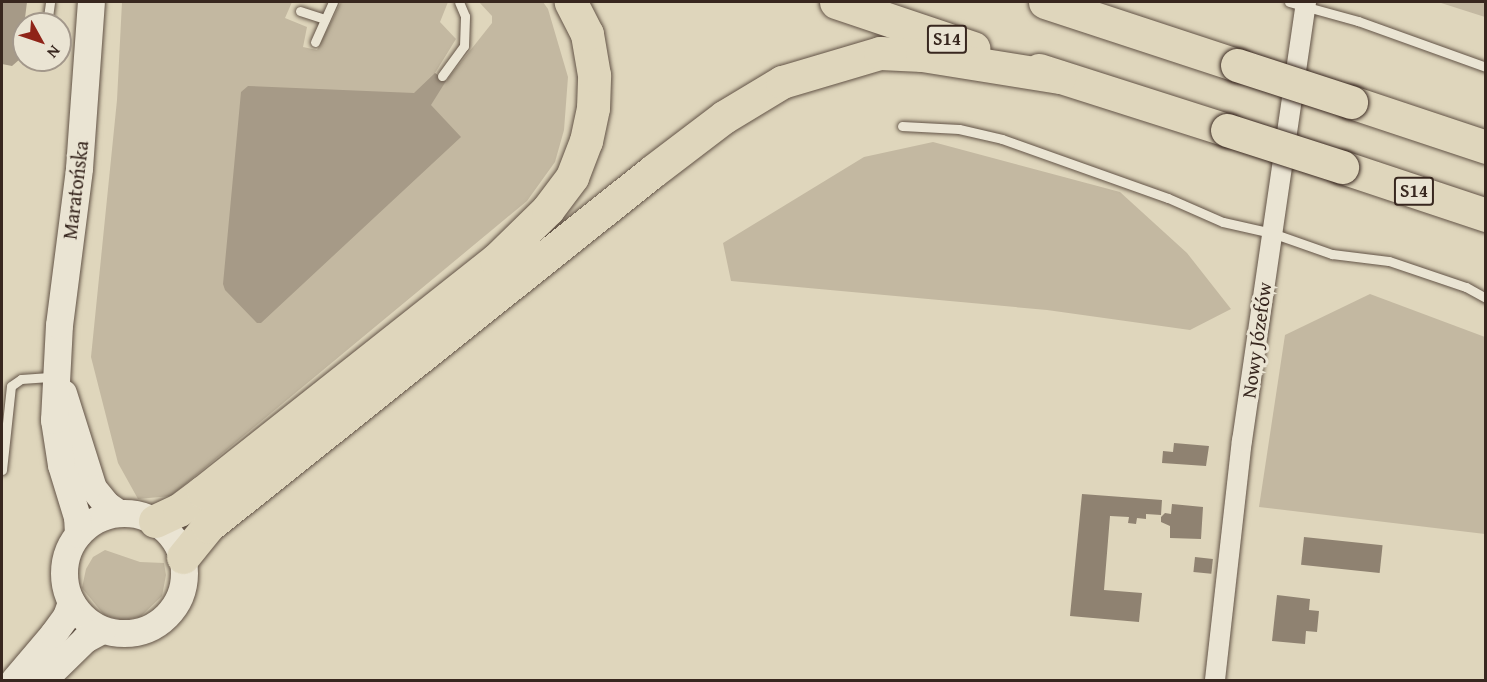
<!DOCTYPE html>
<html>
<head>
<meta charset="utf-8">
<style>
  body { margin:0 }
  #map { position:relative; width:1487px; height:682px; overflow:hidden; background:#dfd6bc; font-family:"Gentium Book Plus",serif }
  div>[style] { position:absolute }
  .green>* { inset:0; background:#c3b8a1 }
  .water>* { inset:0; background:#a69a87 }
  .building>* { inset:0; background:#8f8271; transform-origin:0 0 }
  .roads { filter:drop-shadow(0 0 2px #625346) drop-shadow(0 0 2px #625346) }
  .service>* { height:9px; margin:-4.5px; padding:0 4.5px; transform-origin:4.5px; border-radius:4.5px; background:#eae4d3 }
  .minor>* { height:20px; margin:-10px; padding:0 10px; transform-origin:10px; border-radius:10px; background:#eae4d3 }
  .secondary>* { height:27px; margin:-13.5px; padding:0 13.5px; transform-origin:13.5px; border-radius:13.5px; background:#eae4d3 }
  .secondary>.ring { margin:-13.5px; padding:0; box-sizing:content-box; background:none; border:27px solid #eae4d3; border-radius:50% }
  .motorway>* { height:33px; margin:-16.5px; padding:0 16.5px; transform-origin:16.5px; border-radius:16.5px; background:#dfd6bc }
  .bridges { filter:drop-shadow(0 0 2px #38271f) drop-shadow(0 0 2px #38271f) }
  .motorway-bridge>* { height:33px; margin:-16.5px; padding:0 16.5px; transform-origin:16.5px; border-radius:16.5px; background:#dfd6bc }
  span { translate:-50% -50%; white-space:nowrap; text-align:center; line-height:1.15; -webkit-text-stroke:6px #eae4d3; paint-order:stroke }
  .shield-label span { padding:2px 4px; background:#eae4d3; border:2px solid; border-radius:4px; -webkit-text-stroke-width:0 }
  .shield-label { font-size:18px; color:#38271f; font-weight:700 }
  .street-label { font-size:20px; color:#38271f }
  .frame { position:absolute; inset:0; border:3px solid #38271f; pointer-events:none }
  .north { position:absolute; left:12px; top:12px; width:60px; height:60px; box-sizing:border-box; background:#eae4d3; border:2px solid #a3988b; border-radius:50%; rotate:130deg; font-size:16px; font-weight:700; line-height:24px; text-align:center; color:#38271f }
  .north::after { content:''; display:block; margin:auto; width:21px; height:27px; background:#8f2418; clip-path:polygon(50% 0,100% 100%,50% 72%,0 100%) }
</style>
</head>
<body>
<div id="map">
  <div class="green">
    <i style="clip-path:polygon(122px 2px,292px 2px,285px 18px,307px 27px,303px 47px,317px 50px,341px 2px,448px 2px,440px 22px,456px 39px,435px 73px,446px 81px,492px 23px,492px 16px,479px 2px,543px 2px,548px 9px,568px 77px,564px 130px,555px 162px,527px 201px,171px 496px,138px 499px,118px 463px,91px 357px,117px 100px)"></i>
    <i style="clip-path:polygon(1438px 2px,1485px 2px,1485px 17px)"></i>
    <i style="clip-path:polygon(933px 142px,1120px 192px,1187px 253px,1231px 309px,1190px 330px,1047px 310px,731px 281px,723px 243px,864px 157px)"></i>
    <i style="clip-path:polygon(1370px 294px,1485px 337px,1485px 534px,1259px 507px,1285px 335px)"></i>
    <i style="clip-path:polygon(105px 550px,140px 562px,164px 563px,166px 575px,162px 596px,140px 617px,123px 620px,105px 616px,82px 588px,86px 569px,93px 557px)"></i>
  </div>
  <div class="water">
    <i style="clip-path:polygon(2px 2px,27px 2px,20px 59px,12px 66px,2px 64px)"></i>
    <i style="clip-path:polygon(435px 73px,446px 81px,431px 105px,461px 137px,261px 323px,257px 323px,225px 290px,223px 284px,241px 92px,248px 86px,414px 93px)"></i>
  </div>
  <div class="building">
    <i style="clip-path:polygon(1174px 443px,1209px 446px,1206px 466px,1162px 463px,1163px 451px,1173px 452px)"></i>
    <i style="clip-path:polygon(1082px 494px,1162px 500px,1161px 515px,1146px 514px,1146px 519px,1137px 518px,1136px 524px,1128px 523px,1129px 517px,1110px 516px,1104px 590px,1142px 593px,1139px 622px,1070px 616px)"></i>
    <i style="clip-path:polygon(1172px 504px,1203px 507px,1201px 539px,1170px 538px,1170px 526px,1161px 522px,1161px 517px,1165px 513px,1171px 514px)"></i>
    <i style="left:1304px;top:537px;width:79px;height:28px;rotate:6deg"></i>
    <i style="left:1195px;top:557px;width:18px;height:15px;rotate:6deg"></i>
    <i style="clip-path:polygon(1277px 595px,1310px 599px,1309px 610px,1319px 611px,1317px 632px,1306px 631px,1305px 644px,1272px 641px)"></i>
  </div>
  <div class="roads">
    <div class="service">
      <i style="left:1289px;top:2px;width:72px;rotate:15.4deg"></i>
      <i style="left:1358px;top:21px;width:136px;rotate:19.8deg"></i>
      <i style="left:300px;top:11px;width:26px;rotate:18deg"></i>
      <i style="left:47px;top:24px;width:22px;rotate:-82deg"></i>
      <i style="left:315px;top:42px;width:44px;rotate:-65.8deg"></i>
      <i style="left:442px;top:76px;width:37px;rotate:-54deg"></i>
      <i style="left:464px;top:46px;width:30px;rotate:-88deg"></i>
      <i style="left:465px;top:16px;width:15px;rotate:-113deg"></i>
      <i style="left:902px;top:126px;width:57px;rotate:3deg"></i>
      <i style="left:959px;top:129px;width:44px;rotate:13.1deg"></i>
      <i style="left:1002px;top:139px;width:176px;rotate:19.6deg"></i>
      <i style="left:1168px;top:198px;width:60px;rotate:23.6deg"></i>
      <i style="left:1223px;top:222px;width:50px;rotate:12.7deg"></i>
      <i style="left:1272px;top:233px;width:64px;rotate:19.3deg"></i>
      <i style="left:1332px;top:254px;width:57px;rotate:7deg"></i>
      <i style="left:1389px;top:261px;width:81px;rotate:18.7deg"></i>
      <i style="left:1466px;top:287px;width:23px;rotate:29deg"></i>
      <i style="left:2px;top:470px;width:84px;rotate:-83.9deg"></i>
      <i style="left:11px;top:386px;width:12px;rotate:-35deg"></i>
      <i style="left:21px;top:379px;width:32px;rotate:-4deg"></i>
    </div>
    <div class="minor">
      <i style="left:1215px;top:680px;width:241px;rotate:-83.6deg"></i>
      <i style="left:1242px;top:441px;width:444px;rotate:-81.7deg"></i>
    </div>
    <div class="secondary">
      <i style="left:63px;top:393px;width:100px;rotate:72.5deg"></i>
      <i style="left:93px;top:488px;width:22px;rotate:51deg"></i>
      <i style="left:107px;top:505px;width:14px;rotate:34deg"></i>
      <i class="ring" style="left:64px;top:513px;width:93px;height:93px"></i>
      <i style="left:78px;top:534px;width:17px;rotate:-93deg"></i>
      <i style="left:77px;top:517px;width:54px;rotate:-107.1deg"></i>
      <i style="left:61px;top:465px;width:46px;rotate:-98.8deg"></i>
      <i style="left:54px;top:420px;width:95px;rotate:-87deg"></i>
      <i style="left:59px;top:325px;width:158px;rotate:-82.7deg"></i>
      <i style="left:79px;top:168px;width:166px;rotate:-85.9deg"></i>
      <i style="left:14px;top:680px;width:60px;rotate:-49.7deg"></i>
      <i style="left:53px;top:634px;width:22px;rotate:-54deg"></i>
      <i style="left:66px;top:616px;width:15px;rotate:-70deg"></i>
      <i style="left:43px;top:680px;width:59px;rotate:-44.3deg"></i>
      <i style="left:85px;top:639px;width:19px;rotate:-28deg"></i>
    </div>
    <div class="motorway">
      <i style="left:836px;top:2px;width:145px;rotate:18.6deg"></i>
      <i style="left:1045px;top:2px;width:202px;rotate:18.2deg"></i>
      <i style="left:1039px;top:70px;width:197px;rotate:17.7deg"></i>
      <i style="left:1351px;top:102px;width:142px;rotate:18.4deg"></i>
      <i style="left:1342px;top:167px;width:152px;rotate:18.4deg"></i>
      <i style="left:155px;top:521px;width:26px;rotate:-25deg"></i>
      <i style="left:179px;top:510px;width:30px;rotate:-37deg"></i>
      <i style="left:203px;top:492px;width:374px;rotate:-38.4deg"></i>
      <i style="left:496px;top:260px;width:73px;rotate:-44.4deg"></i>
      <i style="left:548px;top:209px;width:40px;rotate:-53deg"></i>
      <i style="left:572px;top:177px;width:39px;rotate:-69deg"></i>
      <i style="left:586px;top:141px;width:34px;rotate:-78deg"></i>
      <i style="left:593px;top:108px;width:33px;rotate:-88deg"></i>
      <i style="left:594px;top:75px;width:42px;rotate:-99.7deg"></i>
      <i style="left:587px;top:34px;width:36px;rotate:-117deg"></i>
      <i style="left:183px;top:557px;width:40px;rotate:-51deg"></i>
      <i style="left:208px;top:526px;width:569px;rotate:-38.58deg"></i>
      <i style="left:653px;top:171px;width:89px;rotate:-37.3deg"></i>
      <i style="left:724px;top:117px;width:68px;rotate:-31.1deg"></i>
      <i style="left:782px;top:82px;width:102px;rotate:-16.5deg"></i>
      <i style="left:880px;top:53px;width:42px;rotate:2.7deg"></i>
      <i style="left:922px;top:55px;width:139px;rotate:9.1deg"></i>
    </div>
  </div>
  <div class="bridges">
    <div class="motorway-bridge">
      <i style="left:1237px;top:65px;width:120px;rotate:18deg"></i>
      <i style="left:1227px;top:130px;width:121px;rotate:17.8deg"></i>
    </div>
  </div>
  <div class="shield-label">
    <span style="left:947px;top:39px">S14</span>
    <span style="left:1414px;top:191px">S14</span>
  </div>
  <div class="street-label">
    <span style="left:75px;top:190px;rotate:-83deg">Maratońska</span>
    <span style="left:1256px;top:340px;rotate:-82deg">Nowy Józefów</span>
  </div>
  <div class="frame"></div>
  <div class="north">N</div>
</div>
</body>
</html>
